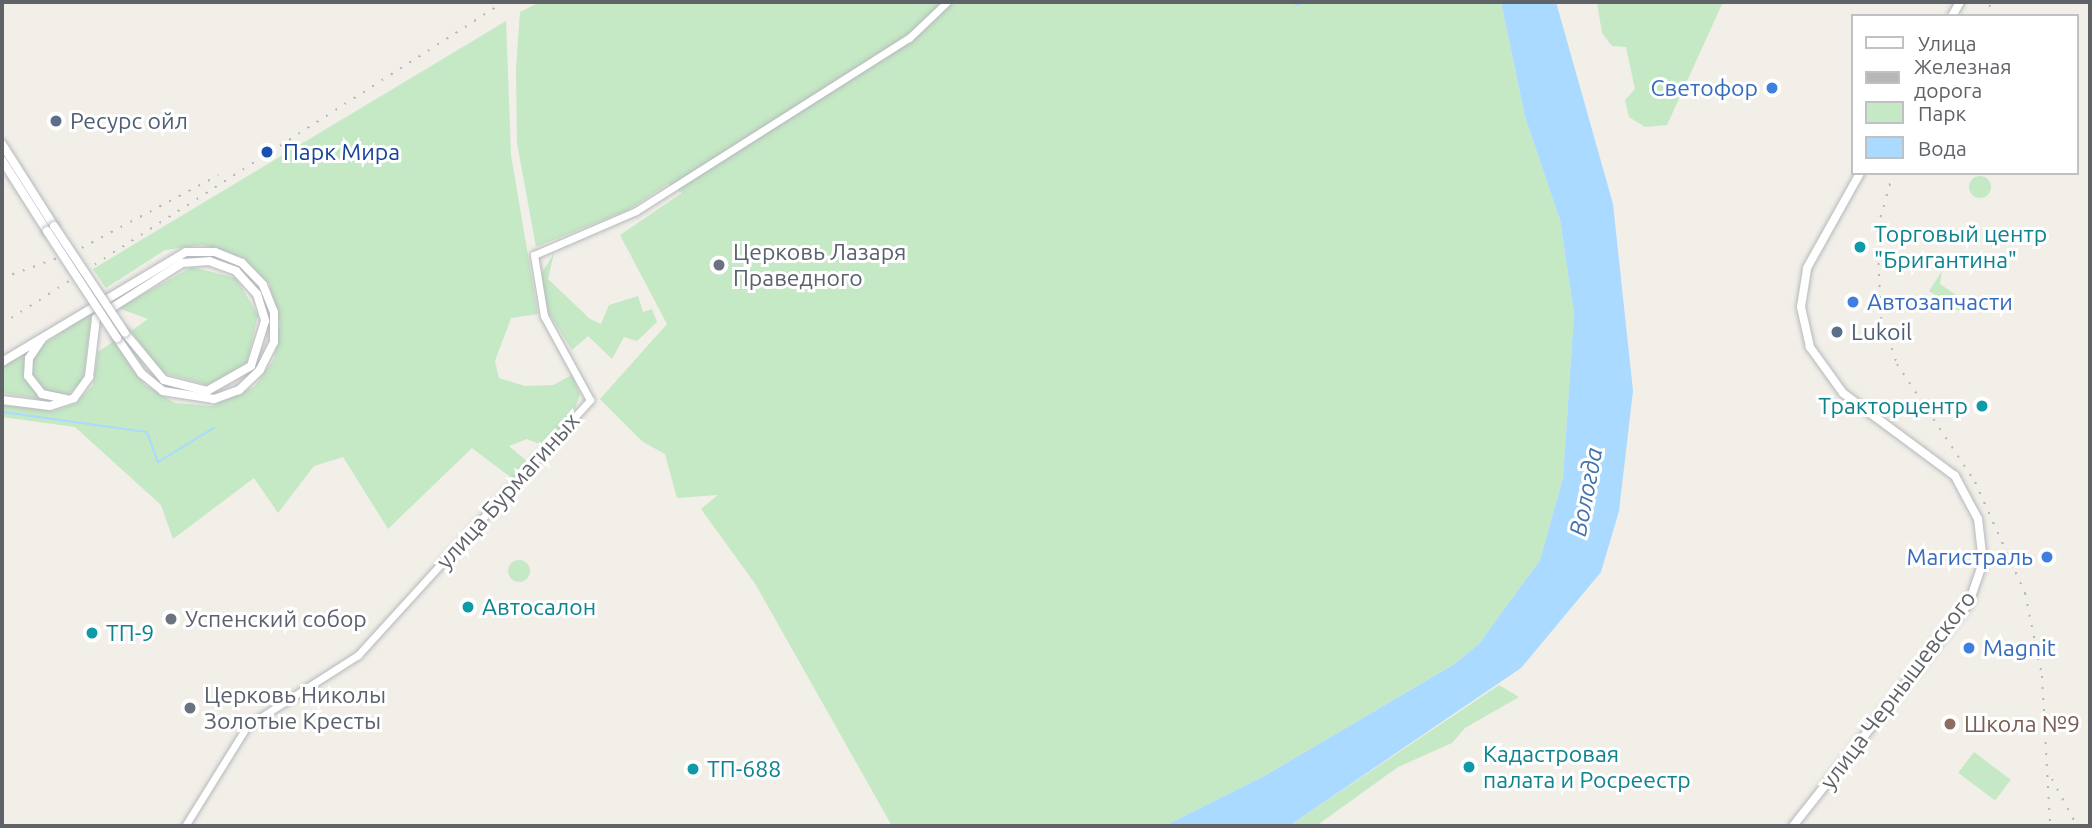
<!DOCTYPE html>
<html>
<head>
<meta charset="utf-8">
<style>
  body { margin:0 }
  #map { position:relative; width:2092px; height:828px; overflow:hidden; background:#f1efe8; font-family:Ubuntu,sans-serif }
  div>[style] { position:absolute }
  .green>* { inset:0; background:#c5e8c5; transform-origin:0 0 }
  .round { border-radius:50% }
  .water>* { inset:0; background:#aadaff }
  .stream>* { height:2px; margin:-1px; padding:0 1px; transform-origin:1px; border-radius:1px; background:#aadaff }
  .roads { filter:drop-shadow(0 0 2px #b5b8bc) drop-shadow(0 0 2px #b5b8bc) }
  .tertiary>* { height:7px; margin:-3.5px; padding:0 3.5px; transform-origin:3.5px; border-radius:3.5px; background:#fff }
  .secondary>* { height:8px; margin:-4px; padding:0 4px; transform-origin:4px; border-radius:4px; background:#fff }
  .rail>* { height:2px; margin-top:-1px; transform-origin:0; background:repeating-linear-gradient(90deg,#b6b7b8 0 2px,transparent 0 11px) }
  .bridges { filter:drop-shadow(0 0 2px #b6babf) drop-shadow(0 0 2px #b6babf) }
  .secondary-bridge>* { height:8px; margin:-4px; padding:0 4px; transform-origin:4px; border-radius:4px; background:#fff }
  .dots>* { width:19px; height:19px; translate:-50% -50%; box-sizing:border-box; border:4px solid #fff; border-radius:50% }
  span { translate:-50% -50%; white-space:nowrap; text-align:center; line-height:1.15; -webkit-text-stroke:6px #fff; paint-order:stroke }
  .shop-label { font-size:23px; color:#366cbe }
  .right { translate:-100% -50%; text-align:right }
  .left { translate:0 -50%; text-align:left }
  .service-label { font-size:23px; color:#4e5e75 }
  .transit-label { font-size:23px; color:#164399 }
  .culture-label { font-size:23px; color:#0d838f }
  .worship-label { font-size:23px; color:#5b616d }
  .street-label { font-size:23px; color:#5f6368 }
  .education-label { font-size:23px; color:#785e54 }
  .water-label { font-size:24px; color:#4174aa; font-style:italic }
  .frame { position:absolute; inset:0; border:4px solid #5f6368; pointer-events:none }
  .legend { position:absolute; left:1851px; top:14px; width:228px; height:161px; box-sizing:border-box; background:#fff; border:2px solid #bfc1c3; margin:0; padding:9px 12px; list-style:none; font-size:21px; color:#5f6368 }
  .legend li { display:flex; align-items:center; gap:14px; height:35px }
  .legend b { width:35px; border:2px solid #bfc1c3 }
</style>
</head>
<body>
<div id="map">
  <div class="green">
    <i style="clip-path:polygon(540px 2px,1501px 2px,1525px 117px,1560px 220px,1574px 314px,1563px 478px,1540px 560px,1479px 644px,1453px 665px,1266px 775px,1164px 826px,892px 826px,756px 585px,701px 509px,718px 495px,677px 498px,665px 454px,643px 442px,600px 399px,667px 324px,620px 235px,682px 193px,668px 184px,628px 210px,536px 247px,517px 143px,516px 69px,520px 12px)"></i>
    <i style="clip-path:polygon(1597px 2px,1723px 2px,1667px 125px,1645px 127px,1629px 117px,1625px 100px,1635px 89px,1626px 47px,1612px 46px,1602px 33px)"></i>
    <i style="clip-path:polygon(506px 21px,511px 155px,538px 314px,511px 318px,495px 361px,499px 378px,525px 386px,553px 385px,572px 375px,580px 394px,574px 411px,542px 445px,527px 439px,509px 446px,528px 462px,513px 479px,472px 448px,388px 529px,343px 457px,314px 466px,278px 513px,254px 478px,173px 539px,161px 505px,75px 427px,2px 417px,2px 405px,54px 411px,76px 403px,93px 385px,98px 352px,114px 341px,144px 384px,175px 403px,212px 406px,254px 387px,274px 359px,280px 324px,269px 284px,244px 258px,203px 245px,165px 250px,106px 288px,93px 269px)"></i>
    <i class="round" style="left:1969px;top:176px;width:22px;height:22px"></i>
    <i style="clip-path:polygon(554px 253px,548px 279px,590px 319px,601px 324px,609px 305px,638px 296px,643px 312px,652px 309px,657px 322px,637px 341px,624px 337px,612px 359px,588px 336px,572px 350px,543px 304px,540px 276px)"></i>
    <i style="clip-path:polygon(192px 267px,236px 278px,258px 315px,247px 363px,208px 385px,163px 373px,131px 331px,148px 319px,118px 308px)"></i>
    <i style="clip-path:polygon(1942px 271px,1940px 284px,1966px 302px,1959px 311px,1929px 291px)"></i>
    <i style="clip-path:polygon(92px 311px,83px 380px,69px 394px,48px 394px,31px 378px,31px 362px,43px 345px)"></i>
    <i style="clip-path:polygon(36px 345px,28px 381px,48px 400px,2px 393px,2px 366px)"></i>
    <i class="round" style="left:508px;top:560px;width:22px;height:22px"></i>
    <i style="clip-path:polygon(1499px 685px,1519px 697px,1465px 728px,1452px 743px,1398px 767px,1316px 826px,1289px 826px)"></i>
    <i style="left:1974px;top:752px;width:46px;height:26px;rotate:37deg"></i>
  </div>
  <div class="water">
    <i style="clip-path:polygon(1501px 2px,1556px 2px,1613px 204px,1633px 391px,1619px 511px,1601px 572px,1521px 668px,1289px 826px,1164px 826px,1266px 775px,1453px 665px,1479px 644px,1540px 560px,1563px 478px,1574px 314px,1560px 220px,1525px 117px)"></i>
  </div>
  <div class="stream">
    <i style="left:1296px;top:5px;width:9px;rotate:-21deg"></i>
    <i style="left:2px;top:412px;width:146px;rotate:7.9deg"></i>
    <i style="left:147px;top:432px;width:32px;rotate:70deg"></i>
    <i style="left:158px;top:462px;width:66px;rotate:-31.3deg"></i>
  </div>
  <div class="roads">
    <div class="tertiary">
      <i style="left:185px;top:826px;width:118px;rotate:-58.2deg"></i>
      <i style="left:247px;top:726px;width:132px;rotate:-32.6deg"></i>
      <i style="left:358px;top:655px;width:345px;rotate:-47.7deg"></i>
      <i style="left:590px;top:400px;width:96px;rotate:-118.7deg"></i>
      <i style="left:544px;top:316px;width:62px;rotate:-99.3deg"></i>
      <i style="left:534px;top:255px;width:111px;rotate:-23.3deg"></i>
      <i style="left:636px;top:211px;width:323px;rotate:-32.4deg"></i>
      <i style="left:909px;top:38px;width:52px;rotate:-43.5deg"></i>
    </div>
    <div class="secondary">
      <i style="left:1952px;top:16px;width:16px;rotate:-60deg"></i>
      <i style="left:2px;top:144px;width:97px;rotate:57.6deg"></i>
      <i style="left:2px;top:160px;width:84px;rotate:57.6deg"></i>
      <i style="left:42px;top:339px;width:23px;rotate:124deg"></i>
      <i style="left:29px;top:358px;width:18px;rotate:93deg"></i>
      <i style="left:28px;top:376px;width:23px;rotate:52deg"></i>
      <i style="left:42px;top:394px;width:24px;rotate:12deg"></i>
      <i style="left:2px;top:362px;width:214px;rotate:-30.9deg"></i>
      <i style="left:186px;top:252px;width:29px"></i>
      <i style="left:215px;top:252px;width:29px;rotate:22deg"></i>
      <i style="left:242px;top:263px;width:30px;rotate:46deg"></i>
      <i style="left:263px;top:285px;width:29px;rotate:68deg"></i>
      <i style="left:274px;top:312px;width:30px;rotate:90deg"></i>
      <i style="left:274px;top:342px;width:31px;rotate:117deg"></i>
      <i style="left:260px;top:370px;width:29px;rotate:136deg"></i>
      <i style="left:239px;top:390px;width:27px;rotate:160deg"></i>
      <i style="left:214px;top:399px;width:52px;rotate:-171.1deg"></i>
      <i style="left:163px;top:391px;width:28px;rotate:-141deg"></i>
      <i style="left:141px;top:373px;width:42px;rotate:-124.4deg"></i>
      <i style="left:2px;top:400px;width:48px;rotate:7.1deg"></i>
      <i style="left:50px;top:406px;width:25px;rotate:-18deg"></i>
      <i style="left:74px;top:398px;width:26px;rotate:-54deg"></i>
      <i style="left:89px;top:377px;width:59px;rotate:-83.2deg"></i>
      <i style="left:96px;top:318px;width:102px;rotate:-32.6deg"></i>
      <i style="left:182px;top:263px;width:27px;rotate:-4deg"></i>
      <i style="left:209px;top:261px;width:29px;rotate:20deg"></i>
      <i style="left:236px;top:271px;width:31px;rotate:48deg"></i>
      <i style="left:257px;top:294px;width:28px;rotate:73deg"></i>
      <i style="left:265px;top:321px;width:47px;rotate:107.3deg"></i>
      <i style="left:251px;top:366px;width:51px;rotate:150.4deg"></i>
      <i style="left:207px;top:391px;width:44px;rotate:-165.7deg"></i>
      <i style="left:164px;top:380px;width:61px;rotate:-129.7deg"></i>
      <i style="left:1793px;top:826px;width:284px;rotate:-51.7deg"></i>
      <i style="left:1969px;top:603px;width:43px;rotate:-71.1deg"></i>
      <i style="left:1983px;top:562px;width:43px;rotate:-96.6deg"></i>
      <i style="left:1978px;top:519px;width:49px;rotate:-118.1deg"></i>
      <i style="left:1955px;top:476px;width:139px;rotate:-143.5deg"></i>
      <i style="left:1843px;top:393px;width:57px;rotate:-125.7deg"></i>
      <i style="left:1810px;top:347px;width:41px;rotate:-102.7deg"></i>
      <i style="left:1801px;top:307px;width:39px;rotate:-81deg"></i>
      <i style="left:1807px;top:268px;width:109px;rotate:-60.8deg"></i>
    </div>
  </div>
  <div class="rail">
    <i style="left:1983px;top:16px;width:17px;rotate:-57deg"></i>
    <i style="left:1893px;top:173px;width:59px;rotate:105.7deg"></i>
    <i style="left:1877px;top:230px;width:87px;rotate:87.4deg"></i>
    <i style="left:1881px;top:317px;width:50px;rotate:71.2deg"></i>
    <i style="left:1897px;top:364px;width:141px;rotate:56.5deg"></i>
    <i style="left:1975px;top:482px;width:122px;rotate:65.8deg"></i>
    <i style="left:2025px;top:593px;width:85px;rotate:78.4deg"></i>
    <i style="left:2042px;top:676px;width:150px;rotate:86.9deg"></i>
    <i style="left:2px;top:278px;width:74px;rotate:-19.7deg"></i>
    <i style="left:72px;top:253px;width:166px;rotate:-28deg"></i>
    <i style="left:2px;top:324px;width:596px;rotate:-32.68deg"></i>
    <i style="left:2052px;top:779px;width:53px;rotate:62deg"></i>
  </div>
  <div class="bridges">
    <div class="secondary-bridge">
      <i style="left:54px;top:226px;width:128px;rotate:56.4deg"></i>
      <i style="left:47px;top:231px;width:128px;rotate:56.8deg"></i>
    </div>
  </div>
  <div class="dots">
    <i style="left:1772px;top:88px;background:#3f7fe0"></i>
    <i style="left:56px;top:121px;background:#5c6f8a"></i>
    <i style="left:267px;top:152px;background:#1a4fb4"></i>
    <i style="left:1860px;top:247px;background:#0f9aa8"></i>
    <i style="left:719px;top:265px;background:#6b7280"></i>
    <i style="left:1853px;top:302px;background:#3f7fe0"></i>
    <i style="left:1837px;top:332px;background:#5c6f8a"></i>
    <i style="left:1982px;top:406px;background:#0f9aa8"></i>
    <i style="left:2047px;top:557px;background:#3f7fe0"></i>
    <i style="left:468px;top:607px;background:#0f9aa8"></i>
    <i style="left:171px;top:619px;background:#6b7280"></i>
    <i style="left:92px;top:633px;background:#0f9aa8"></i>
    <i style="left:1969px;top:648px;background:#3f7fe0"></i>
    <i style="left:190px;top:708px;background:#6b7280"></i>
    <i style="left:1950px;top:724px;background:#8d6e63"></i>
    <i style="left:1469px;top:767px;background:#0f9aa8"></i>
    <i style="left:693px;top:769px;background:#0f9aa8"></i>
  </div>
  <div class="shop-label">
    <span class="right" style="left:1758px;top:88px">Светофор</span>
    <span class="left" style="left:1867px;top:302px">Автозапчасти</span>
    <span class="right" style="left:2033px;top:557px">Магистраль</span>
    <span class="left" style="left:1983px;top:648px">Magnit</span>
  </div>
  <div class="service-label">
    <span class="left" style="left:70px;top:121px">Ресурс ойл</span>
    <span class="left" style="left:1851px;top:332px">Lukoil</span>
  </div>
  <div class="transit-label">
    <span class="left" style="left:283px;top:152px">Парк Мира</span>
  </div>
  <div class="culture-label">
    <span class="left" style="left:1874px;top:247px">Торговый центр<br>"Бригантина"</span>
    <span class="right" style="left:1968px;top:406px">Тракторцентр</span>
    <span class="left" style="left:482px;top:607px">Автосалон</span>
    <span class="left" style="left:106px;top:633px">ТП-9</span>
    <span class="left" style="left:1483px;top:767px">Кадастровая<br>палата и Росреестр</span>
    <span class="left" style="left:707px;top:769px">ТП-688</span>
  </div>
  <div class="worship-label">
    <span class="left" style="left:733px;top:265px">Церковь Лазаря<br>Праведного</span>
    <span class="left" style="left:185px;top:619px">Успенский собор</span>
    <span class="left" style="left:204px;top:708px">Церковь Николы<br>Золотые Кресты</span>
  </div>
  <div class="street-label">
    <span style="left:508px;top:491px;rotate:-48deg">улица Бурмагиных</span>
    <span style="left:1898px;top:690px;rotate:-53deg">улица Чернышевского</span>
  </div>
  <div class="education-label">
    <span class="left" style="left:1964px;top:724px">Школа №9</span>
  </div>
  <div class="water-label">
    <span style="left:1586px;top:492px;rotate:-79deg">Вологда</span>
  </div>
  <div class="frame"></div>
  <ul class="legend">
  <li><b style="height:9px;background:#fff"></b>Улица</li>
  <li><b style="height:9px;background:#b6b7b8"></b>Железная дорога</li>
  <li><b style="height:19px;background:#c5e8c5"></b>Парк</li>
  <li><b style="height:19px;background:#aadaff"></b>Вода</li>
  </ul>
</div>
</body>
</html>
